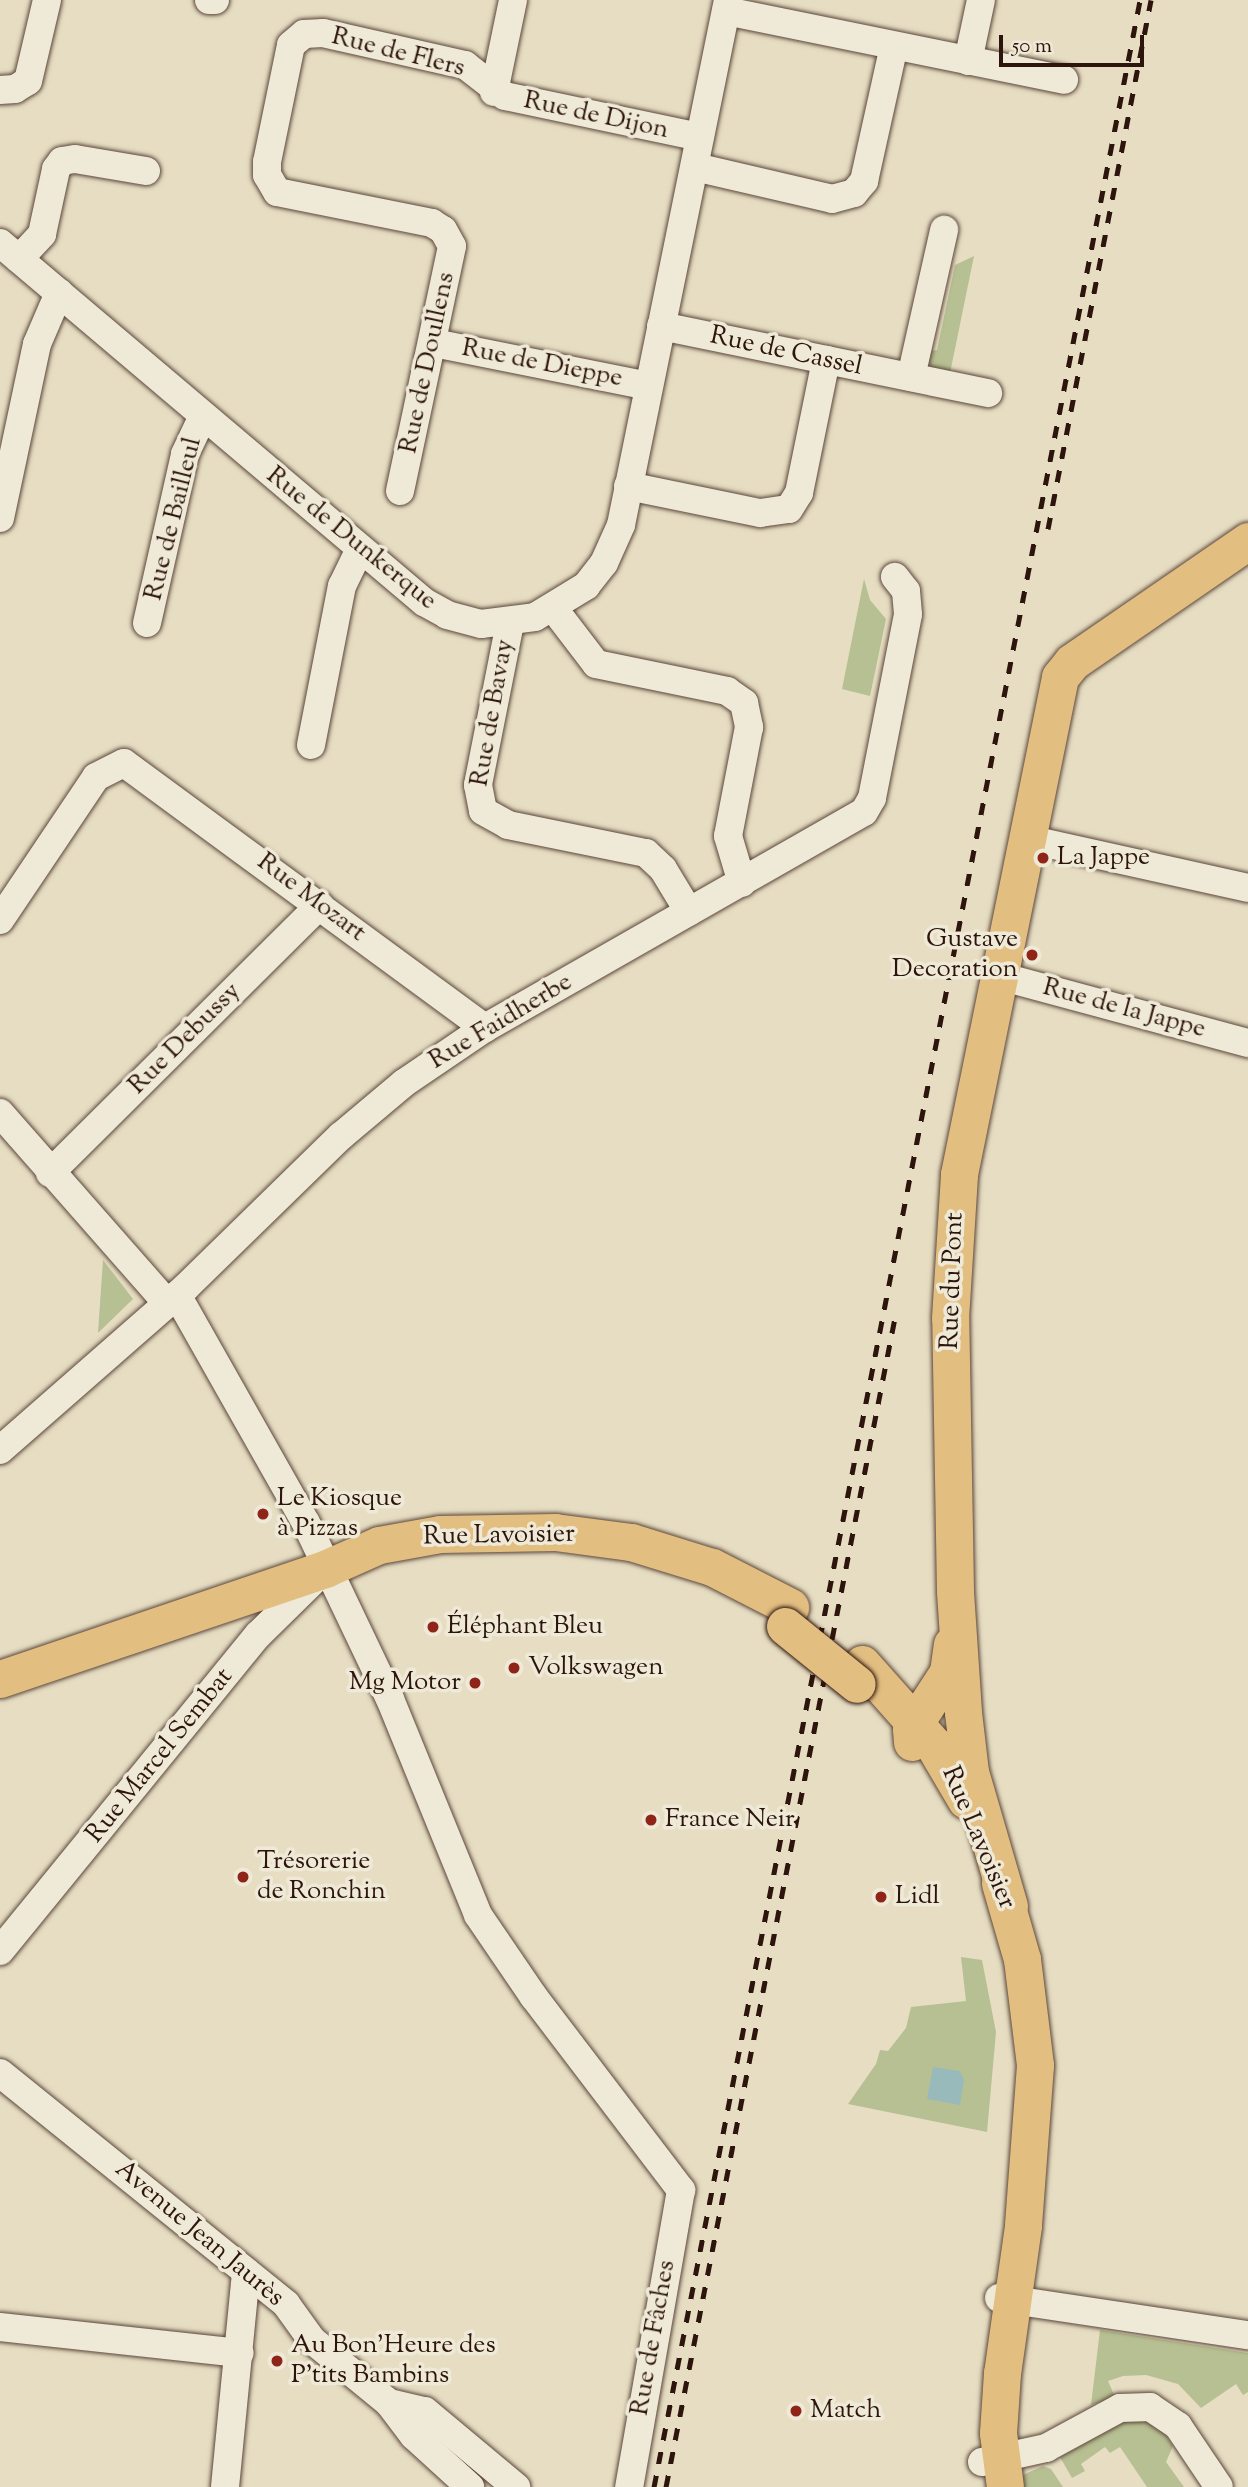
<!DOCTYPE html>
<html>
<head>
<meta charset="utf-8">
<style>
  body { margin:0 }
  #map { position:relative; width:1248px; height:2487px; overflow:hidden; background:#e6ddc2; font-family:"Sorts Mill Goudy",serif }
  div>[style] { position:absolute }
  .green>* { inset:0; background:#b7c092 }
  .water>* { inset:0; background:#99babb }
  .roads { filter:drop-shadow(0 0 2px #5b463a) drop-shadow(0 0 2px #5b463a) }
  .minor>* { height:28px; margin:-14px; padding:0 14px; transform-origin:14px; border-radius:14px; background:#efe9d7 }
  .major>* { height:37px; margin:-18.5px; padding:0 18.5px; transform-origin:18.5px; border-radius:18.5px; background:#e3be81 }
  .rail>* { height:5px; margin-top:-2.5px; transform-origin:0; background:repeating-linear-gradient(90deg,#2d140c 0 12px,transparent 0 24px) }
  .bridges { filter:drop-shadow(0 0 2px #2d140c) drop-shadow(0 0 2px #2d140c) }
  .major-bridge>* { height:37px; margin:-18.5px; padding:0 18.5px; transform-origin:18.5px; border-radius:18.5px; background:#e3be81 }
  .dots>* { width:19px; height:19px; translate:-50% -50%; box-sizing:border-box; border:4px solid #efe9d7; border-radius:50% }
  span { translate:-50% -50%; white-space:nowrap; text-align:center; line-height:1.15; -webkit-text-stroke:7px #efe9d7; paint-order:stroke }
  .street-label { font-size:26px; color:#2d140c }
  .poi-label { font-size:26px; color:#2d140c }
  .left { translate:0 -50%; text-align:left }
  .right { translate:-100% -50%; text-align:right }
  .scale { position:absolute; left:999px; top:35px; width:145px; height:32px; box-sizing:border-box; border:4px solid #2d140c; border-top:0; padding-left:9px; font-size:21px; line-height:24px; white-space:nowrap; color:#2d140c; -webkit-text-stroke:5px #efe9d7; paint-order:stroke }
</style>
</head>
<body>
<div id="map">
  <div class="green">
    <i style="clip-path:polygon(974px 256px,949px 378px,931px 367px,924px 352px,937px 350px,955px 265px)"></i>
    <i style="clip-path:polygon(864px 579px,870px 600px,886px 619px,870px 696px,842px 689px)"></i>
    <i style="clip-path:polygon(103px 1260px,133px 1299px,98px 1333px)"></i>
    <i style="clip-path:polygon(961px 1957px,982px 1960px,996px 2032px,987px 2132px,848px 2104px,876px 2064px,880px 2050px,888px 2051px,906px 2028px,911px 2007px,966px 2001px)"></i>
    <i style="clip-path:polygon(1100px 2330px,1248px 2353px,1248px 2392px,1243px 2395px,1236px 2384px,1201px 2408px,1178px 2384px,1146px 2375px,1123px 2376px,1108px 2381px,1115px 2397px,1091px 2405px)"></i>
    <i style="clip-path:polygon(1124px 2422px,1146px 2422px,1162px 2430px,1173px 2446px,1166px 2462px,1184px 2487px,1147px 2487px,1120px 2447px,1110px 2453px,1105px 2447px,1081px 2464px,1085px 2471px,1072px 2478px,1060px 2457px)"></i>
    <i style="clip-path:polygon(1043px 2466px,1051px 2469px,1063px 2487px,1022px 2487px,1023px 2475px)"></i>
  </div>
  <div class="water">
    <i style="clip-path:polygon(933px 2067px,960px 2071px,964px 2080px,960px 2105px,927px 2099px)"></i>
  </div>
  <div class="roads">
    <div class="minor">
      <i style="left:209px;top:0;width:6px"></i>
      <i style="left:726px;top:11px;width:345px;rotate:11.5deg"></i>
      <i style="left:968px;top:61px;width:62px;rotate:-78deg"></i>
      <i style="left:0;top:90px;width:15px;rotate:-4deg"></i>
      <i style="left:15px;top:89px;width:15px;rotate:-32deg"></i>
      <i style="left:28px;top:81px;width:83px;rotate:-76.8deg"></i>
      <i style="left:494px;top:92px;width:94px;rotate:-78.3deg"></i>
      <i style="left:695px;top:167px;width:141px;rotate:13.1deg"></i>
      <i style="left:832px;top:199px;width:23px;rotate:-15deg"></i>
      <i style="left:854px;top:193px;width:16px;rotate:-50deg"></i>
      <i style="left:864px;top:181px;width:138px;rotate:-77.5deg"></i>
      <i style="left:0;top:243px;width:556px;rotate:40.25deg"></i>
      <i style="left:424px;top:602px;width:26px;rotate:29deg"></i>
      <i style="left:447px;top:615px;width:35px;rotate:15deg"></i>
      <i style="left:481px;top:624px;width:54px;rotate:-7.4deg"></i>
      <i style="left:535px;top:617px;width:60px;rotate:-31.3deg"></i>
      <i style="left:586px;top:586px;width:29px;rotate:-52deg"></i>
      <i style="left:604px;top:563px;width:42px;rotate:-65.9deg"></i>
      <i style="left:621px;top:525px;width:536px;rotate:-78.48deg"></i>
      <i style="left:19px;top:259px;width:34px;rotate:-47deg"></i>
      <i style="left:42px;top:234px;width:66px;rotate:-77.8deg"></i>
      <i style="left:56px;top:169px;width:10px;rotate:-53deg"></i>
      <i style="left:62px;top:161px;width:13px;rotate:-9deg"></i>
      <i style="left:75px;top:159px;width:72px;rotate:9.6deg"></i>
      <i style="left:661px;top:326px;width:334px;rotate:11.6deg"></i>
      <i style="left:434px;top:343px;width:219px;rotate:11.3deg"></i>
      <i style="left:911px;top:377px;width:151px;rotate:-77.3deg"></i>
      <i style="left:628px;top:486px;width:135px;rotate:11.6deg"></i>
      <i style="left:760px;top:513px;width:29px;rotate:-8deg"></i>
      <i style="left:789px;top:509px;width:19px;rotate:-58deg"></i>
      <i style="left:799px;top:493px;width:136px;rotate:-78.5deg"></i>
      <i style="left:400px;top:491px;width:250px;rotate:-78deg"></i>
      <i style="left:452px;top:246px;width:18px;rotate:-119deg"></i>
      <i style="left:443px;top:230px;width:13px;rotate:-148deg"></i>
      <i style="left:432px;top:223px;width:158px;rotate:-168.7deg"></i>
      <i style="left:277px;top:192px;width:20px;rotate:-120deg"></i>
      <i style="left:267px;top:175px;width:13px;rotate:-90deg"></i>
      <i style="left:267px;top:162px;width:119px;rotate:-78.4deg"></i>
      <i style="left:291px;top:45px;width:17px;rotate:-40deg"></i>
      <i style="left:304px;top:34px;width:19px;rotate:-3deg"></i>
      <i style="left:323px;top:33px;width:146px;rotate:12.7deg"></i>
      <i style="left:465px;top:65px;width:51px;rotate:37.8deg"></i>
      <i style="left:505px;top:96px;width:199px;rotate:11.9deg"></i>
      <i style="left:0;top:518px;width:178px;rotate:-78deg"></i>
      <i style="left:37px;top:344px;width:56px;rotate:-66.7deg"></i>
      <i style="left:554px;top:609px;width:69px;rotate:52.6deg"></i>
      <i style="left:596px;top:664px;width:134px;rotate:11.6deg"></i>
      <i style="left:727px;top:691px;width:21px;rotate:35deg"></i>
      <i style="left:744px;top:703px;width:25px;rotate:78deg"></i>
      <i style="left:749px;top:727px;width:111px;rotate:100.9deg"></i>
      <i style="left:728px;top:836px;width:49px;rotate:73.4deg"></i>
      <i style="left:147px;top:623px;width:173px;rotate:-77.3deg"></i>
      <i style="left:185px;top:454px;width:42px;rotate:-64.7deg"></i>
      <i style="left:510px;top:623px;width:165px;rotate:101.2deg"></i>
      <i style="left:478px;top:785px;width:26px;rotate:79deg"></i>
      <i style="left:483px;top:811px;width:29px;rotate:29deg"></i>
      <i style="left:508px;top:825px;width:141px;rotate:11.5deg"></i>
      <i style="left:646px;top:853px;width:23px;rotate:43deg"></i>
      <i style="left:663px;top:869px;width:50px;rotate:58.8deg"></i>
      <i style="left:311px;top:745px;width:162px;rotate:-79deg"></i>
      <i style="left:342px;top:586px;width:41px;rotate:-64.1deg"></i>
      <i style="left:1027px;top:839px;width:226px;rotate:12.5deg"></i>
      <i style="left:0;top:920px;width:172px;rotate:-56.1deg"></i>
      <i style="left:96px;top:777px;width:31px;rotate:-27deg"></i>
      <i style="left:124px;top:763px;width:448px;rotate:36.3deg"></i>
      <i style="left:999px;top:976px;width:258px;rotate:15.1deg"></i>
      <i style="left:0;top:1113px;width:252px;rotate:48.7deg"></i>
      <i style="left:50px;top:1173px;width:380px;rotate:-44.8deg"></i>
      <i style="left:177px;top:1295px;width:262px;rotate:60.5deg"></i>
      <i style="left:306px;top:1523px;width:195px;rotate:64.5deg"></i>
      <i style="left:390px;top:1699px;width:233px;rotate:67.8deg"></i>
      <i style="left:478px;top:1915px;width:99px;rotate:55.7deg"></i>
      <i style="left:534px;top:1997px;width:243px;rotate:52.7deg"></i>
      <i style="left:681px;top:2190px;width:302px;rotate:99.9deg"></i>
      <i style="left:0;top:1450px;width:247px;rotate:-41.2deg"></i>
      <i style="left:186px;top:1287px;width:216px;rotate:-44.3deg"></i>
      <i style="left:341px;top:1136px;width:82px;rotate:-40.1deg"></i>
      <i style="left:404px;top:1083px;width:98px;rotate:-34.2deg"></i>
      <i style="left:485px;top:1028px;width:436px;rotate:-29.7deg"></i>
      <i style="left:864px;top:812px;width:16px;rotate:-60deg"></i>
      <i style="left:872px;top:798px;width:187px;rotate:-78.9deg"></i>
      <i style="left:908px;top:614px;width:23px;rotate:-95deg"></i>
      <i style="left:906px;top:591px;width:18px;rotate:-128deg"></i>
      <i style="left:0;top:1951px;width:408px;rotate:-50.8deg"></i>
      <i style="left:258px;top:1635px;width:86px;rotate:-44.5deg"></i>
      <i style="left:0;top:2073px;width:368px;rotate:38.9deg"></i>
      <i style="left:286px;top:2304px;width:44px;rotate:54.2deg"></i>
      <i style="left:312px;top:2340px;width:99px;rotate:39.3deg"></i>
      <i style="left:389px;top:2403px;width:41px;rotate:52.9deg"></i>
      <i style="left:414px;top:2436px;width:76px;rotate:42.3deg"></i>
      <i style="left:999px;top:2298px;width:252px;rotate:8.5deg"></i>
      <i style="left:0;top:2327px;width:241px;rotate:6.2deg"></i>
      <i style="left:389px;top:2403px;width:37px;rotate:13deg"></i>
      <i style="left:425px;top:2411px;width:119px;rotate:39.9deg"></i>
      <i style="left:982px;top:2462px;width:66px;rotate:-12.3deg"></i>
      <i style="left:1046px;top:2448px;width:84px;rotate:-28.4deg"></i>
      <i style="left:1120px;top:2408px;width:30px;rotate:-2deg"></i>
      <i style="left:1150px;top:2407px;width:34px;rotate:34deg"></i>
      <i style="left:1178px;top:2426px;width:73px;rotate:56.1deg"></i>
      <i style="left:225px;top:2487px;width:216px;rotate:-84.4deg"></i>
    </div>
    <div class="major">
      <i style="left:862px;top:1664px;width:107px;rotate:48.4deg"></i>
      <i style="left:933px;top:1744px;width:65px;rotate:59.5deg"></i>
      <i style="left:0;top:1679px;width:345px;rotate:-18.7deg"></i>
      <i style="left:327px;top:1568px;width:57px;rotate:-23.9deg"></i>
      <i style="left:379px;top:1545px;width:62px;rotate:-10.2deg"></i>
      <i style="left:440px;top:1534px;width:115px;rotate:-1deg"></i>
      <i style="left:555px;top:1532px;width:77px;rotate:7.5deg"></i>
      <i style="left:631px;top:1542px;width:85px;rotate:17.2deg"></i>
      <i style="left:712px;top:1567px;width:88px;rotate:27.1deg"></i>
      <i style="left:912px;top:1742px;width:13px;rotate:-94deg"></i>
      <i style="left:911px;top:1729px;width:68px;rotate:-57deg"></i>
      <i style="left:948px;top:1672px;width:28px;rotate:-82deg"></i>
      <i style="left:1000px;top:1883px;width:79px;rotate:73.9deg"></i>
      <i style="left:1022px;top:1959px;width:107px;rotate:83deg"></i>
      <i style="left:1035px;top:2065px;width:161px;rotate:94.3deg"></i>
      <i style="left:1023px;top:2226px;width:148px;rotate:98.1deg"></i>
      <i style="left:1002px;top:2373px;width:60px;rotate:93.8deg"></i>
      <i style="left:998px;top:2433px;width:54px;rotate:82.6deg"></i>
      <i style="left:1009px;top:1906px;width:140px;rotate:-106.2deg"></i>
      <i style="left:970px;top:1772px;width:60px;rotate:-96.7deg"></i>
      <i style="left:963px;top:1712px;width:121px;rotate:-93.8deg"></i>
      <i style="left:955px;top:1591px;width:273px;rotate:-91deg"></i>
      <i style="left:950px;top:1318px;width:144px;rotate:-86.4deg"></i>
      <i style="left:959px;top:1174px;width:507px;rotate:-78.51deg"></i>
      <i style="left:1060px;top:677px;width:19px;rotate:-51deg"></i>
      <i style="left:1072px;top:662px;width:214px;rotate:-34.5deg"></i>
    </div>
  </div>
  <div class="rail">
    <i style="left:1048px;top:529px;width:539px;rotate:-78.98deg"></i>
    <i style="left:654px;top:2487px;width:2534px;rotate:-78.94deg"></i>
    <i style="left:666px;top:2487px;width:1197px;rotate:-78.92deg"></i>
  </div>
  <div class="bridges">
    <div class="major-bridge">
      <i style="left:785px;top:1626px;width:92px;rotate:38.9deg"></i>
    </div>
  </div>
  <div class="dots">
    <i style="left:1043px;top:858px;background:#8f2418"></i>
    <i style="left:1032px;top:955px;background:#8f2418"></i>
    <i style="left:263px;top:1514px;background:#8f2418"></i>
    <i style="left:433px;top:1627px;background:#8f2418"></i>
    <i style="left:514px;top:1668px;background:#8f2418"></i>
    <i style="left:475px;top:1683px;background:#8f2418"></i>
    <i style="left:651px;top:1820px;background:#8f2418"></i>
    <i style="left:243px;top:1877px;background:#8f2418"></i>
    <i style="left:881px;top:1897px;background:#8f2418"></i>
    <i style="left:277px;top:2361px;background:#8f2418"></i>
    <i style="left:796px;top:2411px;background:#8f2418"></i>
  </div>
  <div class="street-label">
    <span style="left:398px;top:53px;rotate:14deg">Rue de Flers</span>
    <span style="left:596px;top:116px;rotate:12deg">Rue de Dijon</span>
    <span style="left:786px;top:352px;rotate:12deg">Rue de Cassel</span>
    <span style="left:428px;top:363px;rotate:-78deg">Rue de Doullens</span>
    <span style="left:542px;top:364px;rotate:11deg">Rue de Dieppe</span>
    <span style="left:174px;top:519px;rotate:-76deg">Rue de Bailleul</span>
    <span style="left:351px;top:539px;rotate:39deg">Rue de Dunkerque</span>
    <span style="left:493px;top:713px;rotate:-80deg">Rue de Bavay</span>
    <span style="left:311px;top:898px;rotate:37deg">Rue Mozart</span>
    <span style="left:1124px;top:1009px;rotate:15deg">Rue de la Jappe</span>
    <span style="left:501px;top:1022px;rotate:-31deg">Rue Faidherbe</span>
    <span style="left:185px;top:1039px;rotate:-45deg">Rue Debussy</span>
    <span style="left:953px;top:1281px;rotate:-88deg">Rue du Pont</span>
    <span style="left:499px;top:1536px;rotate:-1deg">Rue Lavoisier</span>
    <span style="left:160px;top:1756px;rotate:-51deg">Rue Marcel Sembat</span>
    <span style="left:978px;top:1838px;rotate:67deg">Rue Lavoisier</span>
    <span style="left:199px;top:2234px;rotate:40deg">Avenue Jean Jaurès</span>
    <span style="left:654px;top:2338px;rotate:-80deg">Rue de Fâches</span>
  </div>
  <div class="poi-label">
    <span class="left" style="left:1057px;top:858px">La Jappe</span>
    <span class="right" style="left:1018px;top:955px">Gustave<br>Decoration</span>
    <span class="left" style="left:277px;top:1514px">Le Kiosque<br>à Pizzas</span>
    <span class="left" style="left:447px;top:1627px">Éléphant Bleu</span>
    <span class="left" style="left:528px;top:1668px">Volkswagen</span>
    <span class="right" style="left:461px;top:1683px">Mg Motor</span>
    <span class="left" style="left:665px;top:1820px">France Neir</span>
    <span class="left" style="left:257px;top:1877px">Trésorerie<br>de Ronchin</span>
    <span class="left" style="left:895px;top:1897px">Lidl</span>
    <span class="left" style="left:291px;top:2361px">Au Bon'Heure des<br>P'tits Bambins</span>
    <span class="left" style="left:810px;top:2411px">Match</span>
  </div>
  <div class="scale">50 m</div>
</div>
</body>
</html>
